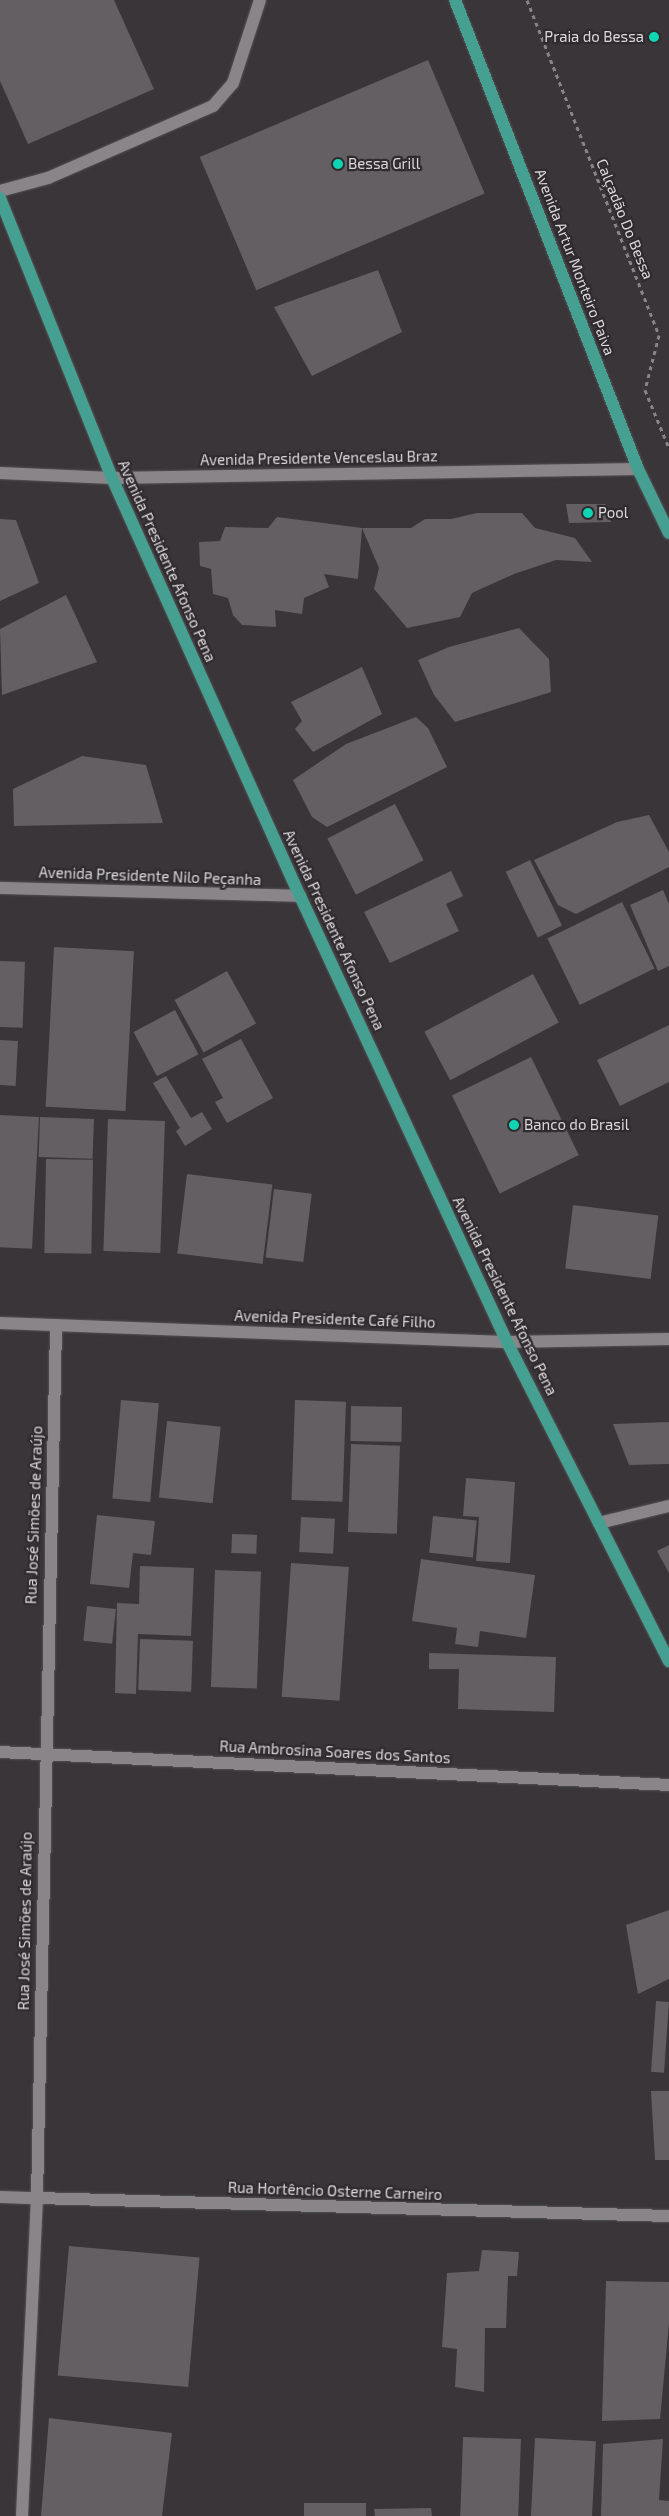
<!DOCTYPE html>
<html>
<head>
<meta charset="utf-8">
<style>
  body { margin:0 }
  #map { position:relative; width:669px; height:2516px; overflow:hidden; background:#393539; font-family:"Exo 2",sans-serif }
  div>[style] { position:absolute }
  .building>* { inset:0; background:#635f63; transform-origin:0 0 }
  .path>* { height:3px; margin-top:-1.5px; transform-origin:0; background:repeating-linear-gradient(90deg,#888487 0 4px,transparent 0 8px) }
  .roads { filter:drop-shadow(0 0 1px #555254) drop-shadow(0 0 1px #555254) }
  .service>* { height:12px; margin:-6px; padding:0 6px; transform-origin:6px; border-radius:6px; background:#8a8589 }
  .minor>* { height:12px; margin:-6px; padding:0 6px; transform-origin:6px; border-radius:6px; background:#8a8589 }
  .tertiary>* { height:12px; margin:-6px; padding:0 6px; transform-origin:6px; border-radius:6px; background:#8a8589 }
  .secondary>* { height:12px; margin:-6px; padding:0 6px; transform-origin:6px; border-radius:6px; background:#8a8589 }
  .primary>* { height:12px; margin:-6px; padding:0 6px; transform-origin:6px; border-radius:6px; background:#46a091 }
  .dots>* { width:14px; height:14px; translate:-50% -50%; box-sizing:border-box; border:2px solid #2f2b2f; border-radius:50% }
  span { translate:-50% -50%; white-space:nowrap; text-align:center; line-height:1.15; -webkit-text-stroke:4.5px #2f2b2f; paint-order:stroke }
  .poi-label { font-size:15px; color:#dcd9db }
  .right { translate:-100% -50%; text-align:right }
  .left { translate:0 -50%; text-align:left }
  .street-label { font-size:15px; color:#dcd9db }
</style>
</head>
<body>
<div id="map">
  <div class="building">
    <i style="clip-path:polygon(0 0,114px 0,154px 89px,28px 144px,0 81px)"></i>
    <i style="left:428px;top:60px;width:145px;height:248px;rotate:67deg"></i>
    <i style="clip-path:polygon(378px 270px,402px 332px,312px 376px,274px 307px)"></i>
    <i style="clip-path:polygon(566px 504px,605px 504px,611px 522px,569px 523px)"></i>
    <i style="clip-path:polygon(477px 513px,522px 513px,535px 528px,575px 538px,592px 562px,556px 560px,514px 574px,472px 593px,460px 617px,407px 628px,374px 589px,379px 568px,362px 528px,411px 528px,425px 519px,451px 519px)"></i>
    <i style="clip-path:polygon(277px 517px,362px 528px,358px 579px,324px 574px,329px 587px,304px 598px,302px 614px,275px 610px,276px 627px,242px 625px,233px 615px,228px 598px,213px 594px,211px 569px,200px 566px,199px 542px,220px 541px,225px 527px,268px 528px)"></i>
    <i style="clip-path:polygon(0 519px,16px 520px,39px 583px,0 601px)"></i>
    <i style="clip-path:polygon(66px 595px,97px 662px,2px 695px,0 629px)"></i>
    <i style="clip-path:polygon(519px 628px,549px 659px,551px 692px,455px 722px,434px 695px,418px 660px,449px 647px)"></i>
    <i style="clip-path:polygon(362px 667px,382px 714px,313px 752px,295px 729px,302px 721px,291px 702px)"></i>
    <i style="clip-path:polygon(416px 717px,428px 728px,447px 767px,327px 827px,312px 817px,293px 780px,346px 744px)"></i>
    <i style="clip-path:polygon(82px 756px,146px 765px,163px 823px,14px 826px,13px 789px)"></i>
    <i style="left:395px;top:804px;width:63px;height:76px;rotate:63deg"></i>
    <i style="clip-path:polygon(649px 815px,669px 852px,669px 867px,576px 914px,558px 905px,534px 860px,617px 822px)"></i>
    <i style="left:530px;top:860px;width:73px;height:27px;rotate:64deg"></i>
    <i style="clip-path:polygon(451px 871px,463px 896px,446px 904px,459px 931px,390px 963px,364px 912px)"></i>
    <i style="clip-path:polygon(663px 890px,669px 904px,669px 966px,658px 971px,630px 905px)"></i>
    <i style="left:622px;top:902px;width:74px;height:83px;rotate:64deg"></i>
    <i style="left:54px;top:947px;width:80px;height:160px;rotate:3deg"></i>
    <i style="left:0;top:961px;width:25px;height:66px;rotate:2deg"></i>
    <i style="left:227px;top:971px;width:60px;height:60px;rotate:61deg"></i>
    <i style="left:533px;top:974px;width:55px;height:123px;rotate:62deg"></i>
    <i style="left:175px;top:1010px;width:50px;height:47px;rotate:62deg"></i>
    <i style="clip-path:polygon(669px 1025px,669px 1082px,620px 1106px,597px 1060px)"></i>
    <i style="clip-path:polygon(241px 1039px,273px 1098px,227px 1123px,215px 1102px,223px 1098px,202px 1059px)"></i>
    <i style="left:0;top:1040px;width:18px;height:45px;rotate:3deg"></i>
    <i style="left:531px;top:1057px;width:109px;height:88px;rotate:64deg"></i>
    <i style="clip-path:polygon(166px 1076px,191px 1118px,202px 1112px,212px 1129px,185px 1146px,176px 1131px,180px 1128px,153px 1083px)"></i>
    <i style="left:0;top:1115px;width:39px;height:132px;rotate:3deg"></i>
    <i style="left:40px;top:1117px;width:54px;height:40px;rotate:2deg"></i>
    <i style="left:108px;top:1119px;width:57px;height:132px;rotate:2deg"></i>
    <i style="left:46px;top:1159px;width:47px;height:94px;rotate:1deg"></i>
    <i style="left:187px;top:1174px;width:86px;height:80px;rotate:7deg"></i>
    <i style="left:274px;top:1189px;width:38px;height:69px;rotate:7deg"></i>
    <i style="left:573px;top:1205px;width:86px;height:64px;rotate:7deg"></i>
    <i style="left:121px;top:1400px;width:38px;height:99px;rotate:5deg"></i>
    <i style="left:295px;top:1400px;width:51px;height:100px;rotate:2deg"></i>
    <i style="left:351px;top:1406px;width:51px;height:35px;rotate:1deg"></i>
    <i style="left:167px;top:1421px;width:54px;height:77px;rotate:6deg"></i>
    <i style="clip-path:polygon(669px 1422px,669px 1464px,629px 1465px,613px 1424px)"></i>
    <i style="left:351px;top:1444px;width:49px;height:88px;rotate:2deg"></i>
    <i style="clip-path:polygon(466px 1478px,515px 1482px,510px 1563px,476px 1561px,479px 1517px,463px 1516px)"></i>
    <i style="clip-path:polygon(97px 1515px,155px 1521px,151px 1555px,133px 1553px,129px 1588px,90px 1584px)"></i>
    <i style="left:433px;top:1516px;width:44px;height:37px;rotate:6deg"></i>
    <i style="left:301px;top:1517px;width:34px;height:35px;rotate:3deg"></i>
    <i style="left:232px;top:1534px;width:25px;height:19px;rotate:2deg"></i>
    <i style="clip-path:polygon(669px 1545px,669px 1573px,657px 1551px)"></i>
    <i style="clip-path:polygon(421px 1559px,535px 1575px,526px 1638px,480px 1631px,478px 1647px,455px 1644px,457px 1628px,412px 1621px)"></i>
    <i style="left:291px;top:1563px;width:58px;height:134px;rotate:4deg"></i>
    <i style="clip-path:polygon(140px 1566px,194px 1568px,191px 1636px,138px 1634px,136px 1694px,115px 1693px,117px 1603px,139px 1604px)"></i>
    <i style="left:215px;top:1570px;width:46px;height:117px;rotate:2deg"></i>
    <i style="left:87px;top:1606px;width:29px;height:35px;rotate:6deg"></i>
    <i style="left:140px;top:1639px;width:53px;height:51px;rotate:2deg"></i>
    <i style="clip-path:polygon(429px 1653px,556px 1657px,554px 1712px,458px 1709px,459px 1669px,429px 1669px)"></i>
    <i style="clip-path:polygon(669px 1910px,669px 1979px,638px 1994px,626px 1925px)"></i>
    <i style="left:656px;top:2001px;width:13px;height:71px;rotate:4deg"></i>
    <i style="clip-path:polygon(651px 2091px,669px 2091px,669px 2160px,655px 2160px)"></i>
    <i style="left:69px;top:2246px;width:131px;height:130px;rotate:5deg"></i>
    <i style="clip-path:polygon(482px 2250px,519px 2252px,517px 2276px,508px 2276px,506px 2328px,485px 2328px,484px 2392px,455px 2387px,457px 2349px,442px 2347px,447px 2273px,479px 2271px)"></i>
    <i style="clip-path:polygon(606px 2281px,669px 2282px,669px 2323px,660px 2419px,602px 2421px)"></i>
    <i style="clip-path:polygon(49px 2418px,172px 2433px,162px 2516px,41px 2516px)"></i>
    <i style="left:463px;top:2437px;width:58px;height:79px;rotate:2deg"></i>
    <i style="left:535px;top:2438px;width:61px;height:78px;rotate:3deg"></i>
    <i style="clip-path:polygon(663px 2439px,659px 2500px,669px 2501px,669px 2516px,601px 2516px,603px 2444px)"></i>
    <i style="left:304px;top:2503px;width:62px;height:13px"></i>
    <i style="clip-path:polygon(431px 2508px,432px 2516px,375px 2516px,374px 2509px)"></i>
  </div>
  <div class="path">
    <i style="left:527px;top:0;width:360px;rotate:68.5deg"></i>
    <i style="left:659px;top:335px;width:57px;rotate:104.3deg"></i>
    <i style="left:645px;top:390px;width:63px;rotate:67.5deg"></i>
  </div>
  <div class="roads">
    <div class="service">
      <i style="left:0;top:191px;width:50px;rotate:-15.2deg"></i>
      <i style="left:48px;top:178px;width:180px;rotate:-23.6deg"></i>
      <i style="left:213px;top:106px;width:30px;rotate:-49deg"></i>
      <i style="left:233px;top:83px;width:87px;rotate:-72deg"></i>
      <i style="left:599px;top:1523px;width:72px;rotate:-13.7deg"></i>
    </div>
    <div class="minor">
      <i style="left:0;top:473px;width:112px;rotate:2.6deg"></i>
      <i style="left:112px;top:478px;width:526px;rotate:-0.98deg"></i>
      <i style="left:0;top:1323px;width:507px;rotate:2.15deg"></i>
      <i style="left:507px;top:1342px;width:162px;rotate:-1.1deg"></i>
      <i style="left:0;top:1752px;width:670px;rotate:2.82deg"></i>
      <i style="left:0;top:2197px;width:37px;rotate:2deg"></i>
      <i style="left:37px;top:2198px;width:873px;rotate:-88.75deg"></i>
    </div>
    <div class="tertiary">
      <i style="left:22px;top:2516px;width:318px;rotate:-87.3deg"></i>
      <i style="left:37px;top:2198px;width:632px;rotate:1.63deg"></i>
    </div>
    <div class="secondary">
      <i style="left:0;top:888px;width:300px;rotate:1.5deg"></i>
    </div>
    <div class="primary">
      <i style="left:455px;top:0;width:503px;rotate:68.68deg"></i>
      <i style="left:638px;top:469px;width:71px;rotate:64.2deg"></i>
      <i style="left:0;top:198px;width:302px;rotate:68.2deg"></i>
      <i style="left:112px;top:478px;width:458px;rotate:65.8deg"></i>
      <i style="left:300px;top:896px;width:492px;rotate:65.1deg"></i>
      <i style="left:507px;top:1342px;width:358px;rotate:63.1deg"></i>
    </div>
  </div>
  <div class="dots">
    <i style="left:654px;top:37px;background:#10d5b4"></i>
    <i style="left:338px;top:164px;background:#10d5b4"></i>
    <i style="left:588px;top:513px;background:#10d5b4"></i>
    <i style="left:514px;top:1125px;background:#10d5b4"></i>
  </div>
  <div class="poi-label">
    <span class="right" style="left:644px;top:37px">Praia do Bessa</span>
    <span class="left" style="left:348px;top:164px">Bessa Grill</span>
    <span class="left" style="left:598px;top:513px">Pool</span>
    <span class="left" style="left:524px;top:1125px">Banco do Brasil</span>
  </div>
  <div class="street-label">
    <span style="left:625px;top:219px;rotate:68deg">Calçadão Do Bessa</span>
    <span style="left:575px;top:262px;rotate:69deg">Avenida Artur Monteiro Paiva</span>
    <span style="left:319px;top:458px;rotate:-1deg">Avenida Presidente Venceslau Braz</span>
    <span style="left:167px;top:561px;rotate:66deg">Avenida Presidente Afonso Pena</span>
    <span style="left:150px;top:876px;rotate:2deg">Avenida Presidente Nilo Peçanha</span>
    <span style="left:334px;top:930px;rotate:65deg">Avenida Presidente Afonso Pena</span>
    <span style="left:505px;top:1296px;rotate:64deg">Avenida Presidente Afonso Pena</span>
    <span style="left:335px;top:1319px;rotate:2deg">Avenida Presidente Café Filho</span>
    <span style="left:34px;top:1515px;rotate:-88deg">Rua José Simões de Araújo</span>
    <span style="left:335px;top:1752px;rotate:3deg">Rua Ambrosina Soares dos Santos</span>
    <span style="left:25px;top:1921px;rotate:-89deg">Rua José Simões de Araújo</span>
    <span style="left:335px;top:2191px;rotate:2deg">Rua Hortêncio Osterne Carneiro</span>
  </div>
</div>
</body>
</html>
